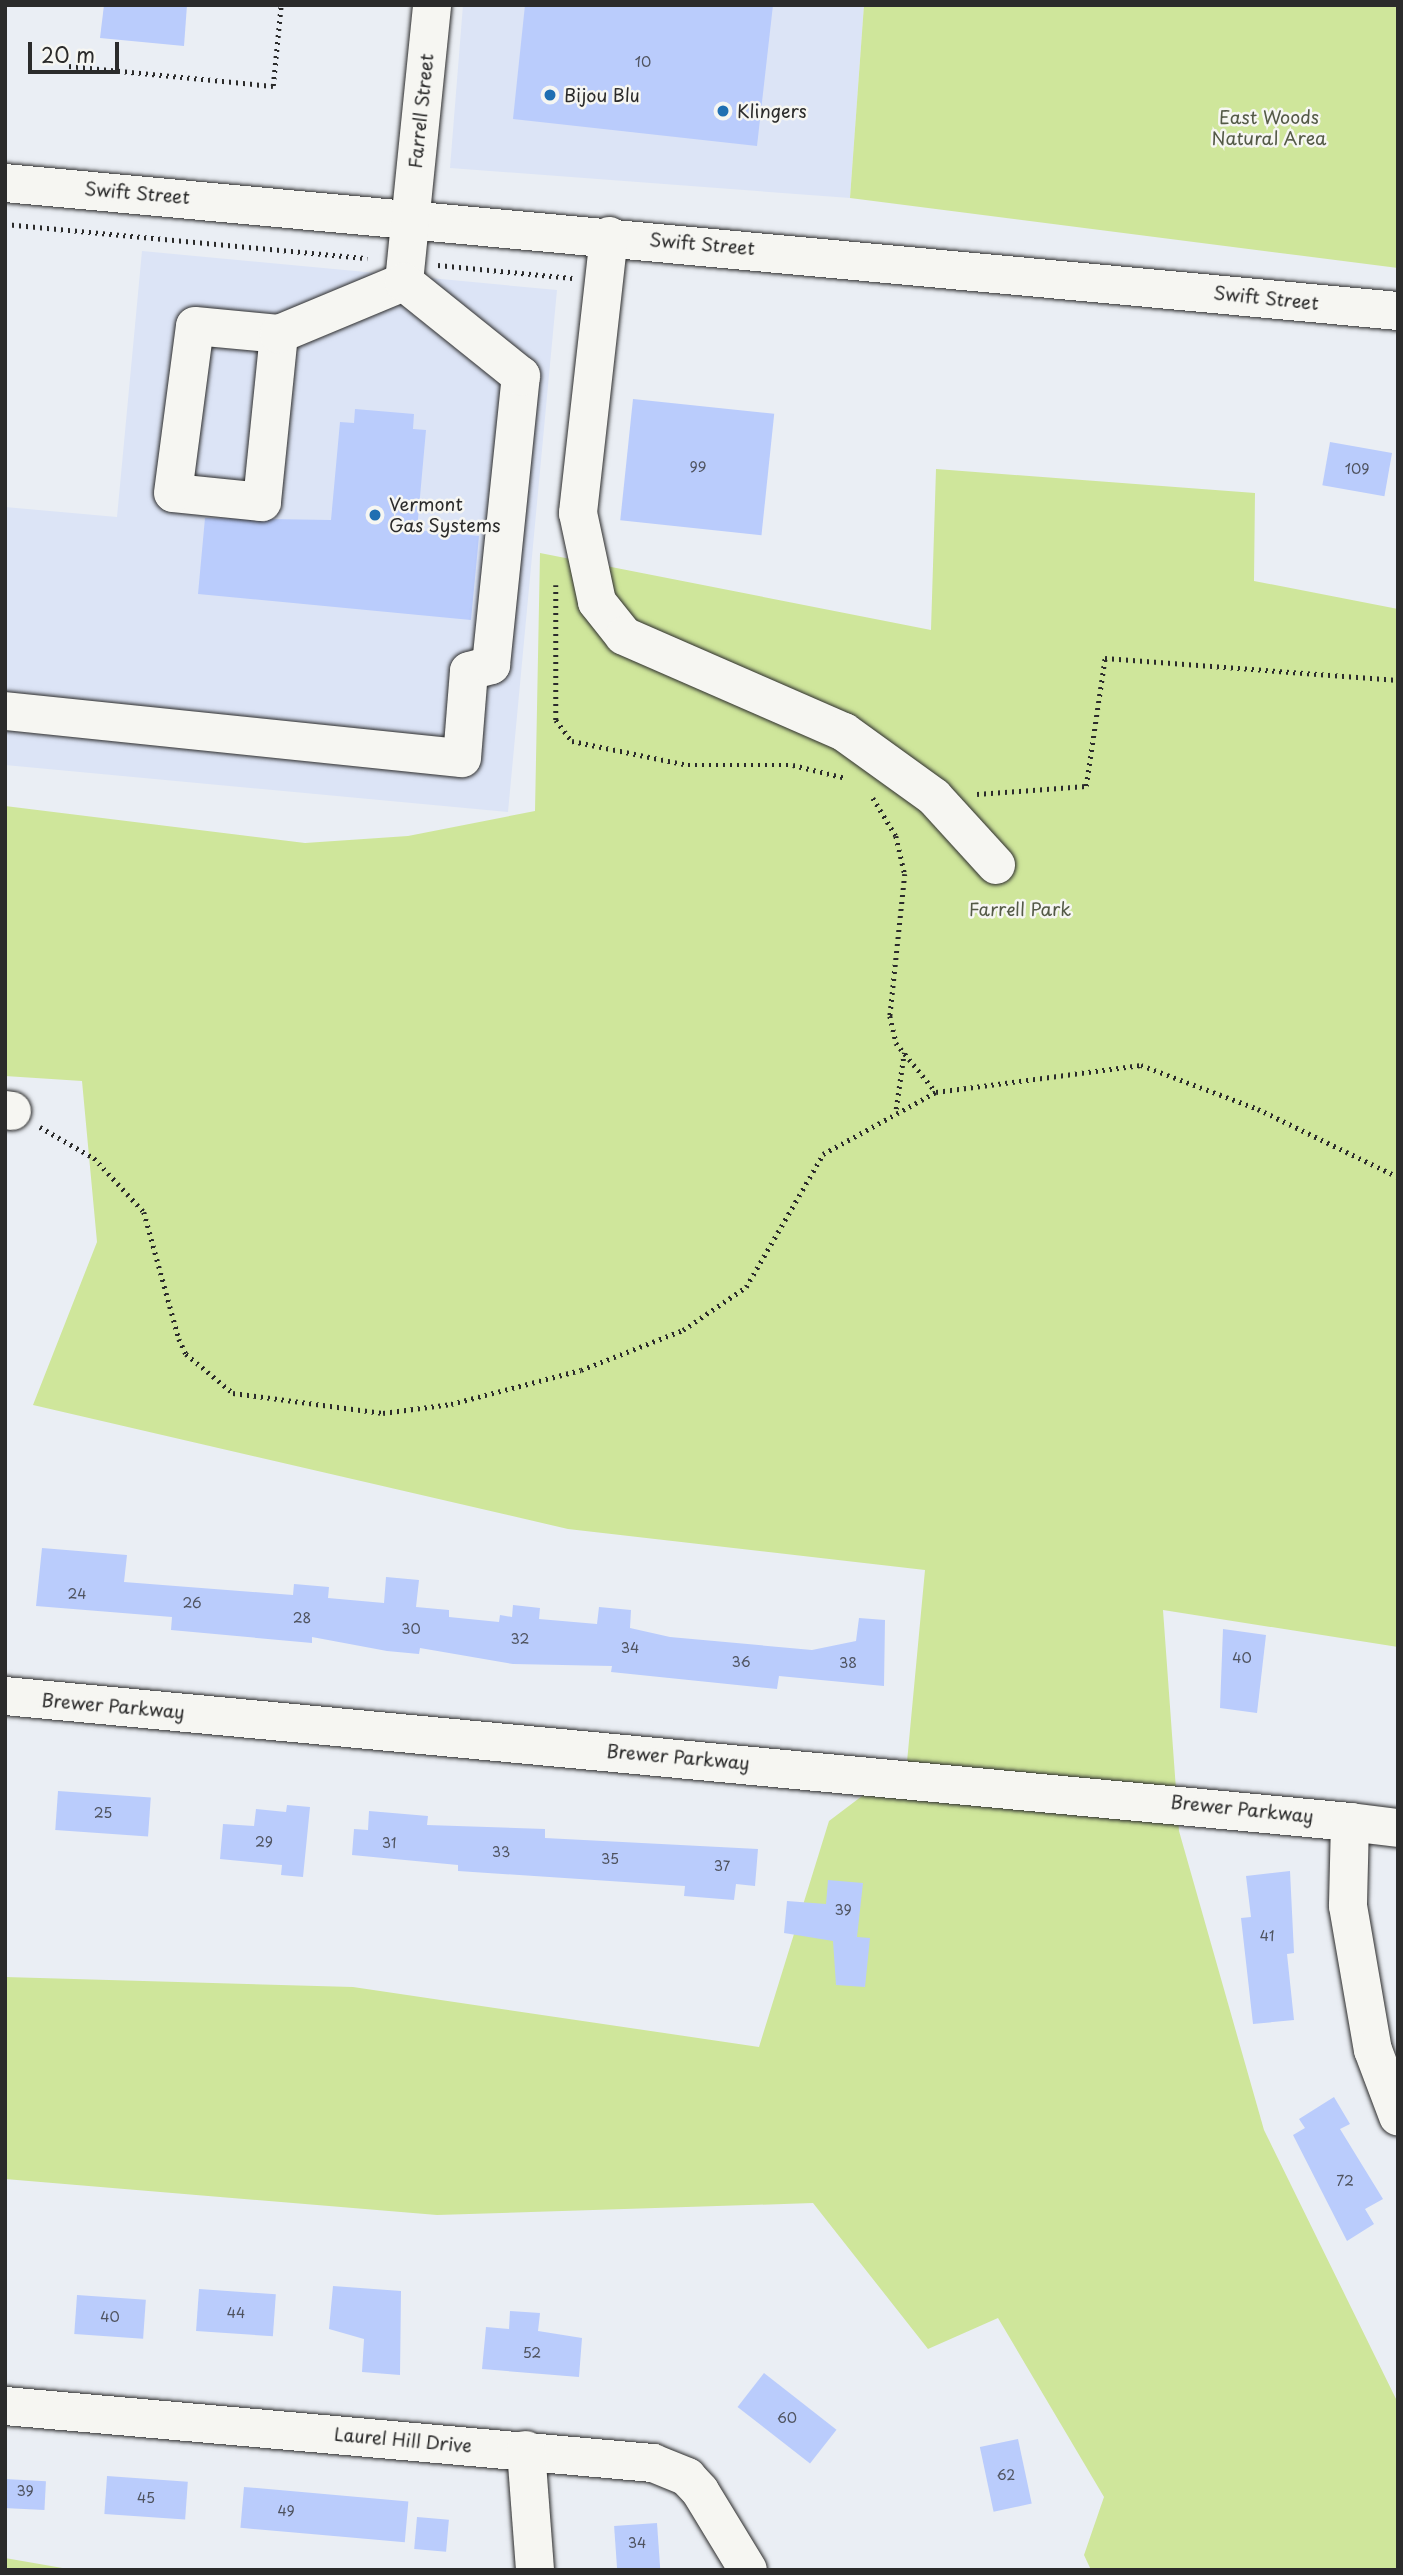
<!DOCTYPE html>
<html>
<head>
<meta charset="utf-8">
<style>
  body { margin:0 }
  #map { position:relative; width:1403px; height:2575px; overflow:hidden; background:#eaeef4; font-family:"Playpen Sans",sans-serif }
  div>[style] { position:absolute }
  .built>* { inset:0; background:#dce4f6 }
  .green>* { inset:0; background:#cfe69b }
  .building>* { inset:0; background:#baccfc; transform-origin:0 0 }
  .path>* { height:4.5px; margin-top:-2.25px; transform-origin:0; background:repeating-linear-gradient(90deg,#2b2b2b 0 2px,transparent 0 7px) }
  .roads { filter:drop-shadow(0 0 2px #2b2b2b) drop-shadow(0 0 2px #2b2b2b) }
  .minor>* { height:38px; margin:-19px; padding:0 19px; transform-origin:19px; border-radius:19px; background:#f6f6f2 }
  .dots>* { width:19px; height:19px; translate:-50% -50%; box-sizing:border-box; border:4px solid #f6f6f2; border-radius:50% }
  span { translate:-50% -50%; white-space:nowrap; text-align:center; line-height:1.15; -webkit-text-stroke:5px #f6f6f2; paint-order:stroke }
  .number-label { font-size:14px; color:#4f535f }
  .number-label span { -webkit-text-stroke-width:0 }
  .poi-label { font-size:18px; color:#2b2b2b }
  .left { translate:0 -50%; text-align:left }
  .street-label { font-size:18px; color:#2b2b2b }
  .park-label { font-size:18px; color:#545a47 }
  .frame { position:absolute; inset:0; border:7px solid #2b2b2b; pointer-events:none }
  .scale { position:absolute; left:28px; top:42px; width:91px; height:32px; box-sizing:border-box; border:4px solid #2b2b2b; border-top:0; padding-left:9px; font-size:21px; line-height:24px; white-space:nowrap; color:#2b2b2b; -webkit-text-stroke:5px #f6f6f2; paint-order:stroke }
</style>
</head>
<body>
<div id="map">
  <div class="built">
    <i style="clip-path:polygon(463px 5px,864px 5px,850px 198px,450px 168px)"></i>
    <i style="clip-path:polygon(142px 251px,557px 290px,508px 812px,5px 765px,5px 507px,117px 517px)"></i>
  </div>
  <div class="green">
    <i style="clip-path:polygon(864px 5px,1398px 5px,1398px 268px,850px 198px)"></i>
    <i style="clip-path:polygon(936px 469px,1255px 493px,1254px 581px,1398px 609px,1398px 1647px,1163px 1610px,1179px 1831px,1264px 2130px,1398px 2403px,1398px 2570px,1091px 2570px,1084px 2555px,1104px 2497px,998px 2318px,928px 2349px,813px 2203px,437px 2215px,5px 2179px,5px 1977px,353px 1987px,759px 2047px,829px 1821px,907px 1762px,925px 1570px,568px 1529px,33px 1405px,97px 1242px,82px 1081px,5px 1076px,5px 806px,305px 843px,408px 836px,535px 811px,540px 553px,931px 630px)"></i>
    <i style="clip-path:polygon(5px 2558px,74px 2570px,5px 2570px)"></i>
  </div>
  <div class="building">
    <i style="clip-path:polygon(104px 5px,187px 5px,184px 46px,100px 38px)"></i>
    <i style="clip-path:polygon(525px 5px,773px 5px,757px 146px,513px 119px)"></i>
    <i style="left:633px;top:399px;width:142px;height:122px;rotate:6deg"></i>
    <i style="clip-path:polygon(355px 409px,414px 414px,413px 429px,426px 430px,417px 530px,479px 536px,471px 620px,198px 594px,205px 518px,331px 520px,340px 422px,354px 423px)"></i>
    <i style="left:1330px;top:442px;width:63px;height:44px;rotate:10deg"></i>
    <i style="clip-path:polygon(42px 1548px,127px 1555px,124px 1582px,293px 1595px,294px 1584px,329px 1587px,328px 1598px,384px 1603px,386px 1577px,419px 1580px,416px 1607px,449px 1610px,449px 1617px,499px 1622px,500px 1615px,512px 1617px,513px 1605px,540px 1608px,539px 1619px,597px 1624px,599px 1607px,631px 1610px,630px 1628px,670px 1637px,812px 1650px,856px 1641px,859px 1618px,885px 1620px,884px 1686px,779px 1676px,777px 1689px,611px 1672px,612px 1666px,513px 1664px,420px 1648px,419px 1654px,387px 1651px,312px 1637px,312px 1643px,171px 1630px,172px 1617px,36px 1606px)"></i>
    <i style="clip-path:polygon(1223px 1629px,1266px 1635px,1257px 1713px,1220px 1708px)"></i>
    <i style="left:58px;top:1791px;width:93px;height:39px;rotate:4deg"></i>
    <i style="clip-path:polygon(287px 1805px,310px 1807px,303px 1877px,281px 1875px,282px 1865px,220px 1859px,223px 1824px,254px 1826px,256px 1809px,286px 1812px)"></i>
    <i style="clip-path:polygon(369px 1811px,428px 1816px,427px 1825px,545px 1829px,545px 1838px,758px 1849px,755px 1886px,736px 1884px,734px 1900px,684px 1896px,685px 1886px,458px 1871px,458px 1865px,352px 1855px,354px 1829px,368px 1830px)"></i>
    <i style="clip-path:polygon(1290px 1871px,1294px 1953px,1287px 1954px,1294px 2020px,1253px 2024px,1241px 1918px,1251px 1917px,1246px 1876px)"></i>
    <i style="clip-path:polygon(828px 1880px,863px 1883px,857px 1937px,870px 1938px,865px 1987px,836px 1985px,833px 1941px,784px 1933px,787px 1901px,826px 1904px)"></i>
    <i style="clip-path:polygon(1334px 2097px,1350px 2124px,1340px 2129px,1383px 2199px,1365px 2209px,1374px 2224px,1347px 2241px,1293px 2135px,1305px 2128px,1299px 2119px)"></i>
    <i style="clip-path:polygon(333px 2286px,401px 2291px,400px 2375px,362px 2372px,364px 2339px,329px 2329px)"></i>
    <i style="left:199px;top:2289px;width:77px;height:42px;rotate:4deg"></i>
    <i style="left:77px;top:2295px;width:69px;height:39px;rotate:4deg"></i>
    <i style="clip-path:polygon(510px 2311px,540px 2313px,538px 2331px,582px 2338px,579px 2377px,482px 2369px,486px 2327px,509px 2329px)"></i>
    <i style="left:764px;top:2373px;width:92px;height:43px;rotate:38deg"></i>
    <i style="left:1018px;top:2439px;width:66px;height:39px;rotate:78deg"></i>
    <i style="left:107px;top:2476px;width:81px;height:38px;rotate:4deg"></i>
    <i style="left:5px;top:2479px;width:41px;height:29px;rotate:3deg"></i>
    <i style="left:244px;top:2487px;width:165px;height:41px;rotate:5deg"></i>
    <i style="left:417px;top:2517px;width:32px;height:32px;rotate:5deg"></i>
    <i style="left:657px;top:2523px;width:47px;height:43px;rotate:86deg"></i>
  </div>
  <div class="path">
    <i style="left:69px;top:66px;width:205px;rotate:5.6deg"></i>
    <i style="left:273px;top:86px;width:81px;rotate:-84.4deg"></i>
    <i style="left:5px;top:224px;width:364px;rotate:5.4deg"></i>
    <i style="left:438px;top:265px;width:135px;rotate:5.5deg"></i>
    <i style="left:556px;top:585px;width:135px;rotate:90deg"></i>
    <i style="left:556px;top:720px;width:26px;rotate:53deg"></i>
    <i style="left:572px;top:741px;width:118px;rotate:11.7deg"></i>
    <i style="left:688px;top:765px;width:105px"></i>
    <i style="left:793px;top:765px;width:55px;rotate:13.8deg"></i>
    <i style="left:977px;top:794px;width:109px;rotate:-4.2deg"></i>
    <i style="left:1086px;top:786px;width:129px;rotate:-81.6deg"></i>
    <i style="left:1105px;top:658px;width:294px;rotate:4.3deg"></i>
    <i style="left:873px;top:798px;width:44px;rotate:58.8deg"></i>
    <i style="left:896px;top:836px;width:39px;rotate:77deg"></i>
    <i style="left:905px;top:874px;width:143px;rotate:96deg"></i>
    <i style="left:890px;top:1016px;width:28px;rotate:77deg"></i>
    <i style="left:896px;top:1043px;width:63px;rotate:50.8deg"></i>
    <i style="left:896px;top:1109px;width:57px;rotate:-81.9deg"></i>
    <i style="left:40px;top:1127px;width:62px;rotate:29.9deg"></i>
    <i style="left:94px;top:1158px;width:74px;rotate:47.2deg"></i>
    <i style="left:144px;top:1212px;width:132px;rotate:74.6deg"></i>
    <i style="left:179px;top:1339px;width:17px;rotate:65deg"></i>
    <i style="left:186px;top:1354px;width:61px;rotate:39.7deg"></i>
    <i style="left:233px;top:1393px;width:151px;rotate:7.6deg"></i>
    <i style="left:383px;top:1413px;width:69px;rotate:-7.5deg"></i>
    <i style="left:451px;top:1404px;width:134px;rotate:-14.7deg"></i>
    <i style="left:581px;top:1370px;width:110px;rotate:-21.4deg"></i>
    <i style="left:683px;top:1330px;width:76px;rotate:-34.3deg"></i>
    <i style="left:746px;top:1287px;width:154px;rotate:-59.9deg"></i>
    <i style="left:823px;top:1154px;width:129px;rotate:-28.8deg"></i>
    <i style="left:936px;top:1092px;width:207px;rotate:-7.5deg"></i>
    <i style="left:1141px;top:1065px;width:125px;rotate:20.6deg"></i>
    <i style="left:1258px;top:1109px;width:156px;rotate:25.9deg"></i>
  </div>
  <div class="roads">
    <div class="minor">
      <i style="left:5px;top:183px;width:1399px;rotate:5.25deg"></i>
      <i style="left:609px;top:236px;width:279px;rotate:96.4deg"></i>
      <i style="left:578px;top:513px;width:91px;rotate:77.9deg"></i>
      <i style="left:597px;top:602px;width:43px;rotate:51.5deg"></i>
      <i style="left:624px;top:636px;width:240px;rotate:23.6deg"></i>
      <i style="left:844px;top:732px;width:111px;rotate:35.8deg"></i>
      <i style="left:934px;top:797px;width:92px;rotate:47.6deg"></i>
      <i style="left:279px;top:334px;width:169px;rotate:95.8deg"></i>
      <i style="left:262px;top:502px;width:89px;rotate:-174.2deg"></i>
      <i style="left:173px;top:493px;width:168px;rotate:-82.5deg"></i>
      <i style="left:195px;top:326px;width:84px;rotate:5.4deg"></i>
      <i style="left:279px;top:334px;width:135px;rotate:-22.6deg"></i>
      <i style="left:404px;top:282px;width:278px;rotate:-84.2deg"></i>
      <i style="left:5px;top:711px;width:459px;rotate:5.9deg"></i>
      <i style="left:462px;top:758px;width:87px;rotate:-85.4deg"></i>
      <i style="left:469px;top:671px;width:23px;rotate:-15deg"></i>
      <i style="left:491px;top:665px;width:291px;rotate:-84.1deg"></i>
      <i style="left:521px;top:376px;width:150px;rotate:-141.2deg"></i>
      <i style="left:5px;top:1110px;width:7px;rotate:8deg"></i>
      <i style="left:5px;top:1696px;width:1351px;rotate:5.35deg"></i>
      <i style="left:1398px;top:1828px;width:48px;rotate:-172.9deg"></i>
      <i style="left:1350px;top:1822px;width:84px;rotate:91.4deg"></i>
      <i style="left:1348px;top:1906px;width:146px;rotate:80.2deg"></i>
      <i style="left:1373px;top:2050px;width:71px;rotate:69.3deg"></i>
      <i style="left:5px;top:2406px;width:651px;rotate:5.03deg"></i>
      <i style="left:653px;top:2463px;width:37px;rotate:22deg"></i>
      <i style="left:687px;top:2477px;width:19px;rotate:47deg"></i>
      <i style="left:700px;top:2491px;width:92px;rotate:58.7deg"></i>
      <i style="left:526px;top:2450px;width:120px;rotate:85.7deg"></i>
    </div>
  </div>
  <div class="dots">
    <i style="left:550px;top:95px;background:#1f6fb2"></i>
    <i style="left:723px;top:111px;background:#1f6fb2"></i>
    <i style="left:375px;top:515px;background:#1f6fb2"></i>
  </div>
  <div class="number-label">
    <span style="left:643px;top:62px">10</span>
    <span style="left:698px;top:467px">99</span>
    <span style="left:1357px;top:469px">109</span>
    <span style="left:77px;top:1594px">24</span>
    <span style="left:192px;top:1603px">26</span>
    <span style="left:302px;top:1618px">28</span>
    <span style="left:411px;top:1629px">30</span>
    <span style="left:520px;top:1639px">32</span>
    <span style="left:630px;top:1648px">34</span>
    <span style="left:1242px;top:1658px">40</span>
    <span style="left:741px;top:1662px">36</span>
    <span style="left:848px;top:1663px">38</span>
    <span style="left:103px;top:1813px">25</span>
    <span style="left:264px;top:1842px">29</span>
    <span style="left:389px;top:1843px">31</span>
    <span style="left:501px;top:1852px">33</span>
    <span style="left:610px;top:1859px">35</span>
    <span style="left:722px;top:1866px">37</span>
    <span style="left:843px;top:1910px">39</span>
    <span style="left:1267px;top:1936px">41</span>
    <span style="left:1345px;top:2181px">72</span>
    <span style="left:236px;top:2313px">44</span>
    <span style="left:110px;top:2317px">40</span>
    <span style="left:532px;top:2353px">52</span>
    <span style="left:787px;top:2418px">60</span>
    <span style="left:1006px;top:2475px">62</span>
    <span style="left:25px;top:2491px">39</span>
    <span style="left:146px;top:2498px">45</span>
    <span style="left:286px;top:2511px">49</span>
    <span style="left:637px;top:2543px">34</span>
  </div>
  <div class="poi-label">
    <span class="left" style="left:564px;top:95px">Bijou Blu</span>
    <span class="left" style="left:737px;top:111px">Klingers</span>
    <span class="left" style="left:389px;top:515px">Vermont<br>Gas Systems</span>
  </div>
  <div class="street-label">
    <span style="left:421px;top:111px;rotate:-84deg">Farrell Street</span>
    <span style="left:137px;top:193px;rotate:5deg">Swift Street</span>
    <span style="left:702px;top:244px;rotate:5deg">Swift Street</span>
    <span style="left:1266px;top:298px;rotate:6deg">Swift Street</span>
    <span style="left:113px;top:1706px;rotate:5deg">Brewer Parkway</span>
    <span style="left:678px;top:1757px;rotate:5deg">Brewer Parkway</span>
    <span style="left:1242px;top:1809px;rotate:6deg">Brewer Parkway</span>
    <span style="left:403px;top:2440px;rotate:5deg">Laurel Hill Drive</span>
  </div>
  <div class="park-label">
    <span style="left:1269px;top:128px">East Woods<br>Natural Area</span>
    <span style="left:1020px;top:909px">Farrell Park</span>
  </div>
  <div class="frame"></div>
  <div class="scale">20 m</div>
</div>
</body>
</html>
